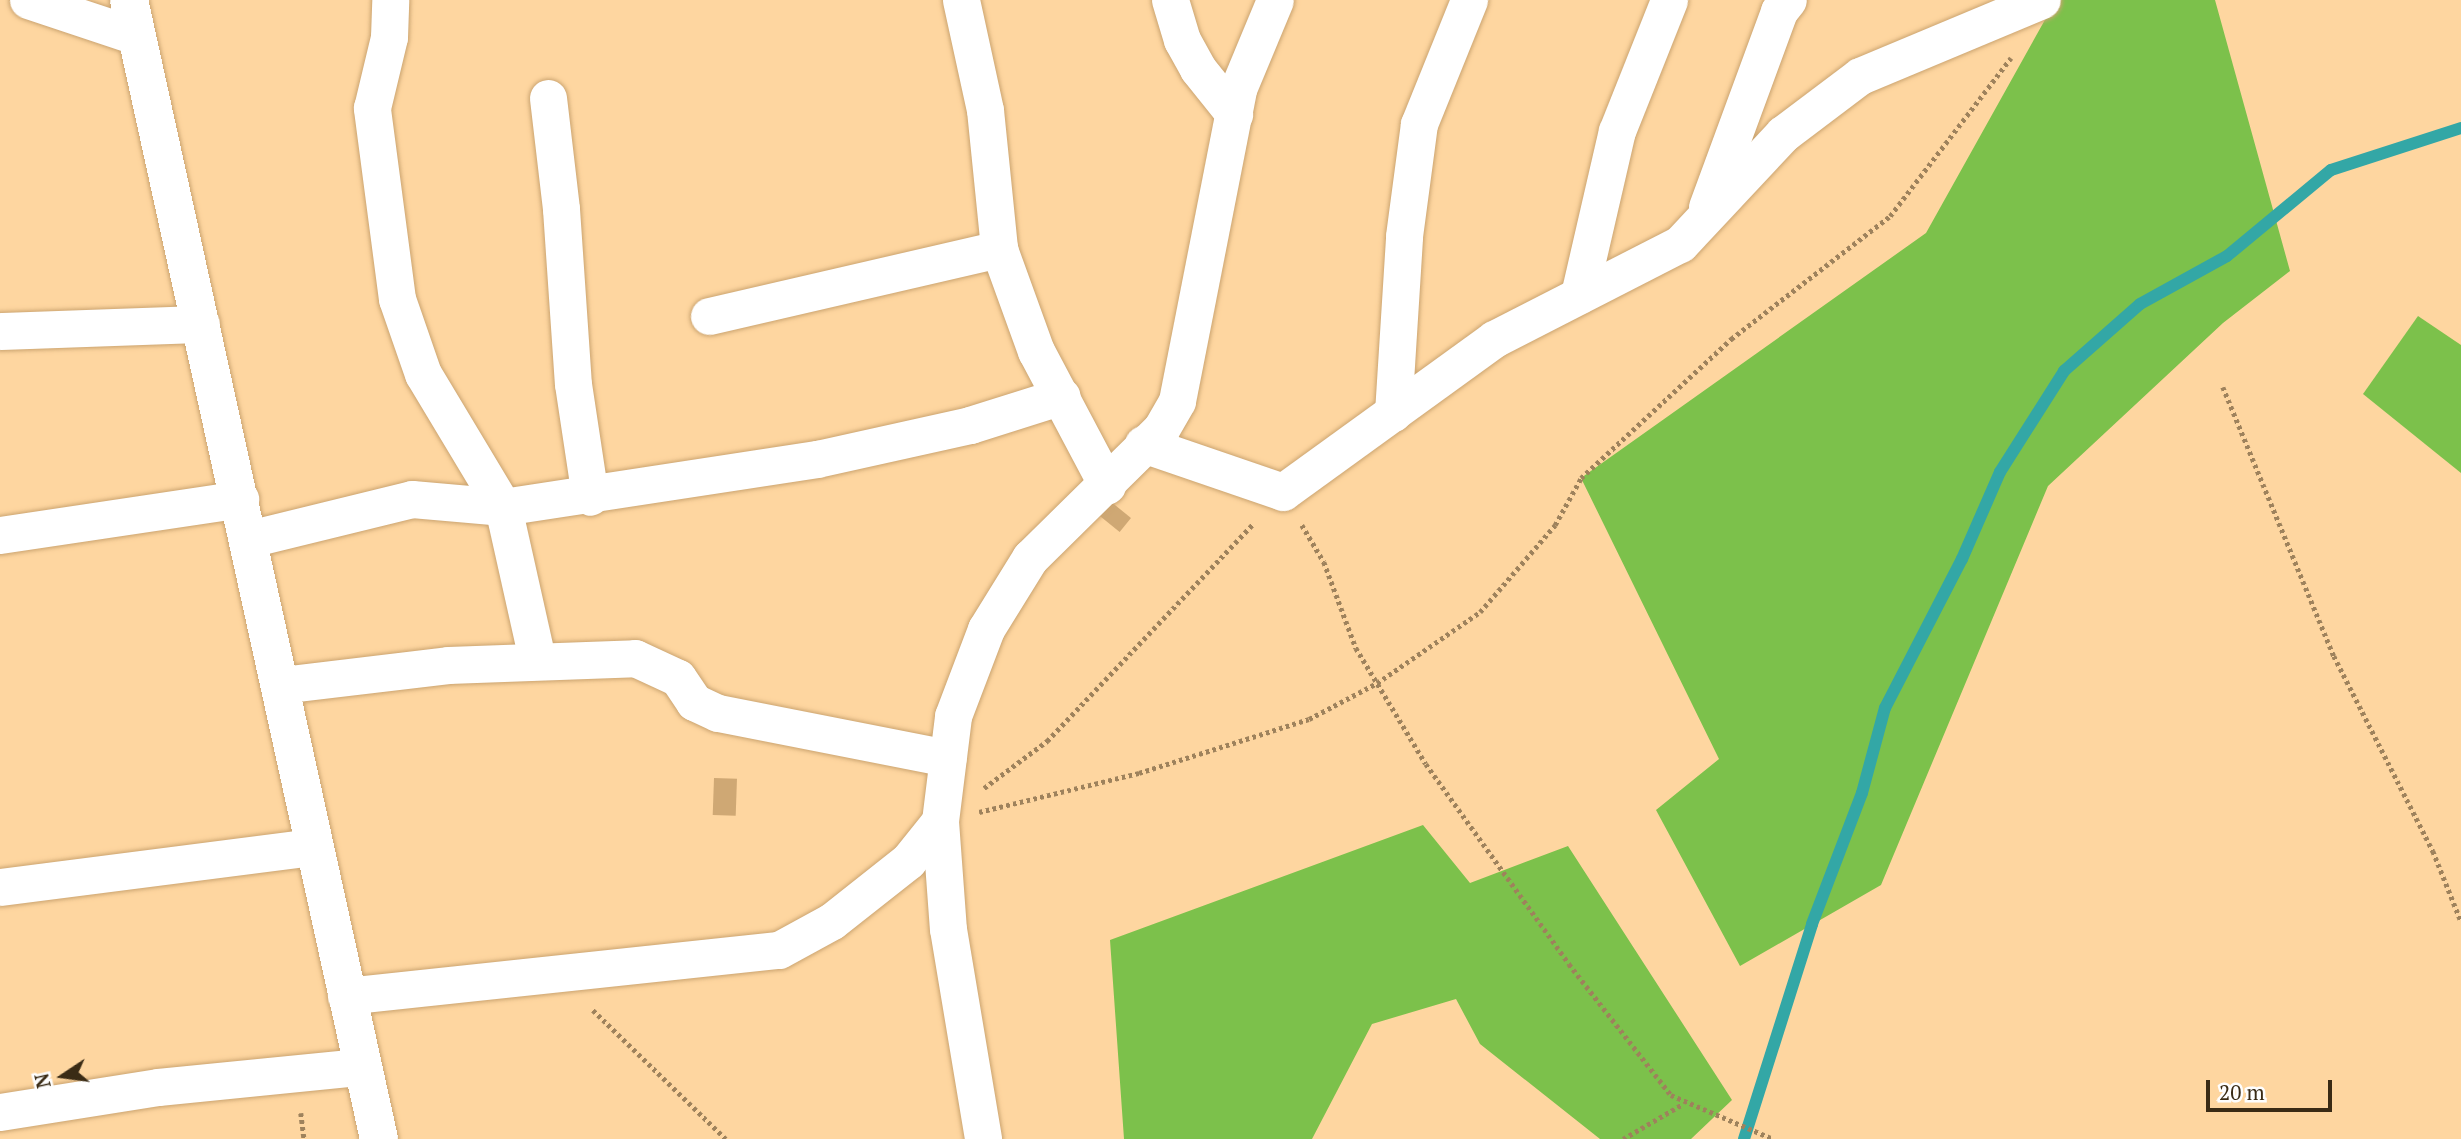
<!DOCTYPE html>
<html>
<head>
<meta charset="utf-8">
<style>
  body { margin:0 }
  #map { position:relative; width:2461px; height:1139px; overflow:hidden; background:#fed6a0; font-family:"PT Serif",serif }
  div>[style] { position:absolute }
  .forest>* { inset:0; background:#7cc14b }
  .stream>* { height:12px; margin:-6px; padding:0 6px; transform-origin:6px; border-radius:6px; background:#33a7a6 }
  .building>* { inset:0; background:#cfa874; transform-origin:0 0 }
  .path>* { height:4.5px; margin-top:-2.25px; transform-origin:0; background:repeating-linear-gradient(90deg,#9e825c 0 3.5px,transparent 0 7px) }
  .roads { filter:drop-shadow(0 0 2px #cba470) drop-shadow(0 0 2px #cba470) }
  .minor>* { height:37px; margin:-18.5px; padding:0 18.5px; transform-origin:18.5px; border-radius:18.5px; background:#fff }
  .tertiary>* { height:38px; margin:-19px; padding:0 19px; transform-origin:19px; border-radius:19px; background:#fff }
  span { translate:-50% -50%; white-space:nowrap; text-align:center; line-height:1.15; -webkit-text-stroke:7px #fefefe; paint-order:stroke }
  .north { position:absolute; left:28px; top:1041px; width:70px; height:70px; -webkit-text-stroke:5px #fefefe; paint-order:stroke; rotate:257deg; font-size:19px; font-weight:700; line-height:28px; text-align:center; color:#3a2b15 }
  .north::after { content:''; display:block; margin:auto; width:24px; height:32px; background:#3a2b15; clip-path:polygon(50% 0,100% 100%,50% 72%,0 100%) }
  .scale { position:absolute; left:2206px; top:1080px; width:126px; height:32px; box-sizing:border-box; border:4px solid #3a2b15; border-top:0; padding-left:9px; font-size:21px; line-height:24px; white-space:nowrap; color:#3a2b15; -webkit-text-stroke:5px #fefefe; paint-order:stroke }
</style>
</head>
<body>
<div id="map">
  <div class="forest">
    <i style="clip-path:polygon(2056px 0,2215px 0,2290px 271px,2223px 323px,2048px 486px,1881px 885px,1740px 966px,1656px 810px,1719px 759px,1581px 478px,1926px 233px)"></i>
    <i style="clip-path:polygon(2418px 316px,2461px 345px,2461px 473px,2363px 394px)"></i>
    <i style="clip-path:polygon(1423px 825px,1470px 883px,1568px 846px,1732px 1100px,1691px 1139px,1600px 1139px,1480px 1044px,1456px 999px,1372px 1024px,1312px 1139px,1124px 1139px,1110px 940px)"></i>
  </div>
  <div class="stream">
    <i style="left:1744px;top:1139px;width:225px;rotate:-72.4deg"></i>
    <i style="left:1812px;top:924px;width:140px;rotate:-69.1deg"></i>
    <i style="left:1862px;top:793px;width:88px;rotate:-74.9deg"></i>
    <i style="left:1885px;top:708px;width:168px;rotate:-62.7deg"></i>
    <i style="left:1962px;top:559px;width:95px;rotate:-66.4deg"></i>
    <i style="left:2000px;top:472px;width:120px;rotate:-57.6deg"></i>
    <i style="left:2064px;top:371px;width:101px;rotate:-41.4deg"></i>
    <i style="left:2140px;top:304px;width:99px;rotate:-28.9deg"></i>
    <i style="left:2227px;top:256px;width:135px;rotate:-39.6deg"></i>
    <i style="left:2331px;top:170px;width:137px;rotate:-17.9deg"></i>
  </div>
  <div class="building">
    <i style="left:1110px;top:501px;width:27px;height:18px;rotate:39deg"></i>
    <i style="left:714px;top:778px;width:23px;height:37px;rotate:2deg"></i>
  </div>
  <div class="path">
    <i style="left:2223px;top:387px;width:291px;rotate:67.6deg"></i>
    <i style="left:2334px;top:656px;width:219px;rotate:63.1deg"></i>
    <i style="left:2433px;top:851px;width:75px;rotate:68.2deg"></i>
    <i style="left:1302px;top:525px;width:43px;rotate:59.3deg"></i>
    <i style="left:1324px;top:562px;width:92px;rotate:69.6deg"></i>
    <i style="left:1356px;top:648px;width:135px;rotate:58.9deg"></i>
    <i style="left:1426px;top:764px;width:246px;rotate:54.4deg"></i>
    <i style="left:1569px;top:964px;width:166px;rotate:52.1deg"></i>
    <i style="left:1671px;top:1095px;width:111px;rotate:23.3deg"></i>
    <i style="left:984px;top:788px;width:79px;rotate:-36.7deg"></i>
    <i style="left:1047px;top:741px;width:298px;rotate:-46.5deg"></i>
    <i style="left:979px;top:812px;width:165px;rotate:-13.7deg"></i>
    <i style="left:1139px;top:773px;width:178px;rotate:-17.6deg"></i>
    <i style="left:1309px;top:719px;width:77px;rotate:-27.9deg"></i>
    <i style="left:1377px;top:683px;width:125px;rotate:-34.6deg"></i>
    <i style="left:1480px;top:612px;width:115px;rotate:-49.2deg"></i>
    <i style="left:1555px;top:525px;width:54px;rotate:-61deg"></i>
    <i style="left:1581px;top:478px;width:205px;rotate:-42.8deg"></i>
    <i style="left:1731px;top:339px;width:201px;rotate:-37.7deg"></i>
    <i style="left:1890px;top:216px;width:199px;rotate:-52.6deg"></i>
    <i style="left:593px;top:1010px;width:185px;rotate:44.1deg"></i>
    <i style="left:301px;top:1113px;width:26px;rotate:83deg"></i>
    <i style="left:1623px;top:1139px;width:69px;rotate:-30.3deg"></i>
  </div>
  <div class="roads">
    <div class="minor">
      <i style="left:28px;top:0;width:114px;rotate:18.4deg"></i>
      <i style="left:961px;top:0;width:113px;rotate:77.7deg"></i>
      <i style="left:985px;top:110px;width:140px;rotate:84.2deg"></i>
      <i style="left:999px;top:249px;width:109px;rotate:70.1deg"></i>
      <i style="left:1036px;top:351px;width:152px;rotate:62.1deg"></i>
      <i style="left:1170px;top:0;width:42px;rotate:73.3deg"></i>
      <i style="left:1182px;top:40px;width:33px;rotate:61deg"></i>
      <i style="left:1198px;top:69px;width:58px;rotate:51.3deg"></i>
      <i style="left:548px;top:98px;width:112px;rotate:83.3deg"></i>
      <i style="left:561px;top:209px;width:175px;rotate:86.1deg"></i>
      <i style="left:573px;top:384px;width:114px;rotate:81.4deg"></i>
      <i style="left:1707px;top:207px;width:209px;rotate:-69.8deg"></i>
      <i style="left:1779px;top:11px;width:14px;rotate:-51deg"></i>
      <i style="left:1579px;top:295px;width:168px;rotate:-77deg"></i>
      <i style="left:1617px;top:131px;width:141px;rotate:-68.3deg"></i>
      <i style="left:709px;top:316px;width:298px;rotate:-13deg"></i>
      <i style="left:0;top:331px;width:201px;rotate:-2deg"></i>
      <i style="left:1393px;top:413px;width:177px;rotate:-86.4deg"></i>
      <i style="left:1404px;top:236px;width:113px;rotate:-82.4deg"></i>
      <i style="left:1419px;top:124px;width:134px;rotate:-68deg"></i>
      <i style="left:1143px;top:444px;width:148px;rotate:18.9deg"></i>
      <i style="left:1283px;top:492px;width:261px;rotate:-35.9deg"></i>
      <i style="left:1494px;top:339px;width:209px;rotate:-27.1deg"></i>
      <i style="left:1680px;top:244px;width:151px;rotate:-46.9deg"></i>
      <i style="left:1783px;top:134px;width:96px;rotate:-37deg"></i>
      <i style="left:1860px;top:76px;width:197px;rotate:-22.7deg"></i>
      <i style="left:0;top:535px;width:243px;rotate:-8.5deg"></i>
      <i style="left:249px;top:539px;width:168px;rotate:-13.8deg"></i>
      <i style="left:412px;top:499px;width:91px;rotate:5deg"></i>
      <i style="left:503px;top:507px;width:155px;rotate:-121deg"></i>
      <i style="left:423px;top:374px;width:79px;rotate:-109.1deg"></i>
      <i style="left:397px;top:299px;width:193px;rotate:-97.5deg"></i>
      <i style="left:372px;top:108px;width:73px;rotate:-76.5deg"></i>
      <i style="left:389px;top:37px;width:37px;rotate:-88deg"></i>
      <i style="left:537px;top:659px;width:156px;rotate:-102.6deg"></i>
      <i style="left:503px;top:507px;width:318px;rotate:-8.7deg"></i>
      <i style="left:817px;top:459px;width:157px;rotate:-12.5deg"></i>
      <i style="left:970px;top:425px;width:96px;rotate:-17.5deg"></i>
      <i style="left:281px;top:685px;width:168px;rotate:-6.8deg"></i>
      <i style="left:448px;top:665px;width:187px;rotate:-2.1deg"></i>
      <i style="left:635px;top:658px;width:47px;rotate:24.9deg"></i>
      <i style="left:678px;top:678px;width:29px;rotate:56deg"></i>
      <i style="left:694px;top:702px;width:26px;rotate:25deg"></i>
      <i style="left:718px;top:713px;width:234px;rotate:11.1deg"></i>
      <i style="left:940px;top:821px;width:108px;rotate:85.8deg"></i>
      <i style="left:948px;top:929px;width:213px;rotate:80.5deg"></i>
      <i style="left:0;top:887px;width:315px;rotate:-7.3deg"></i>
      <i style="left:346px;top:996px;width:435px;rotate:-6.1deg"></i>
      <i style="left:779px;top:950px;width:60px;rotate:-28.7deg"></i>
      <i style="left:832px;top:921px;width:97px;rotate:-38.3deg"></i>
      <i style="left:908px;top:861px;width:51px;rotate:-51.3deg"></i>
      <i style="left:940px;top:821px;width:106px;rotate:-82.9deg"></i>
      <i style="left:953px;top:716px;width:93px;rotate:-69.2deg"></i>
      <i style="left:986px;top:629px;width:84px;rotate:-58.2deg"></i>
      <i style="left:1030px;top:558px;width:184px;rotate:-44.6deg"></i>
      <i style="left:1161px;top:429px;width:32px;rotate:-60deg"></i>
      <i style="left:1177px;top:401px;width:318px;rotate:-78.9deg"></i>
      <i style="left:1238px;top:89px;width:96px;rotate:-67.4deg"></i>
      <i style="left:0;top:1112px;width:160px;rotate:-9deg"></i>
      <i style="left:158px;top:1087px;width:203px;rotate:-5.7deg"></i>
    </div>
    <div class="tertiary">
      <i style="left:129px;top:0;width:1166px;rotate:77.62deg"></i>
    </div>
  </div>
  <div class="north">N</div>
  <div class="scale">20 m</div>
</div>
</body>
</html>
